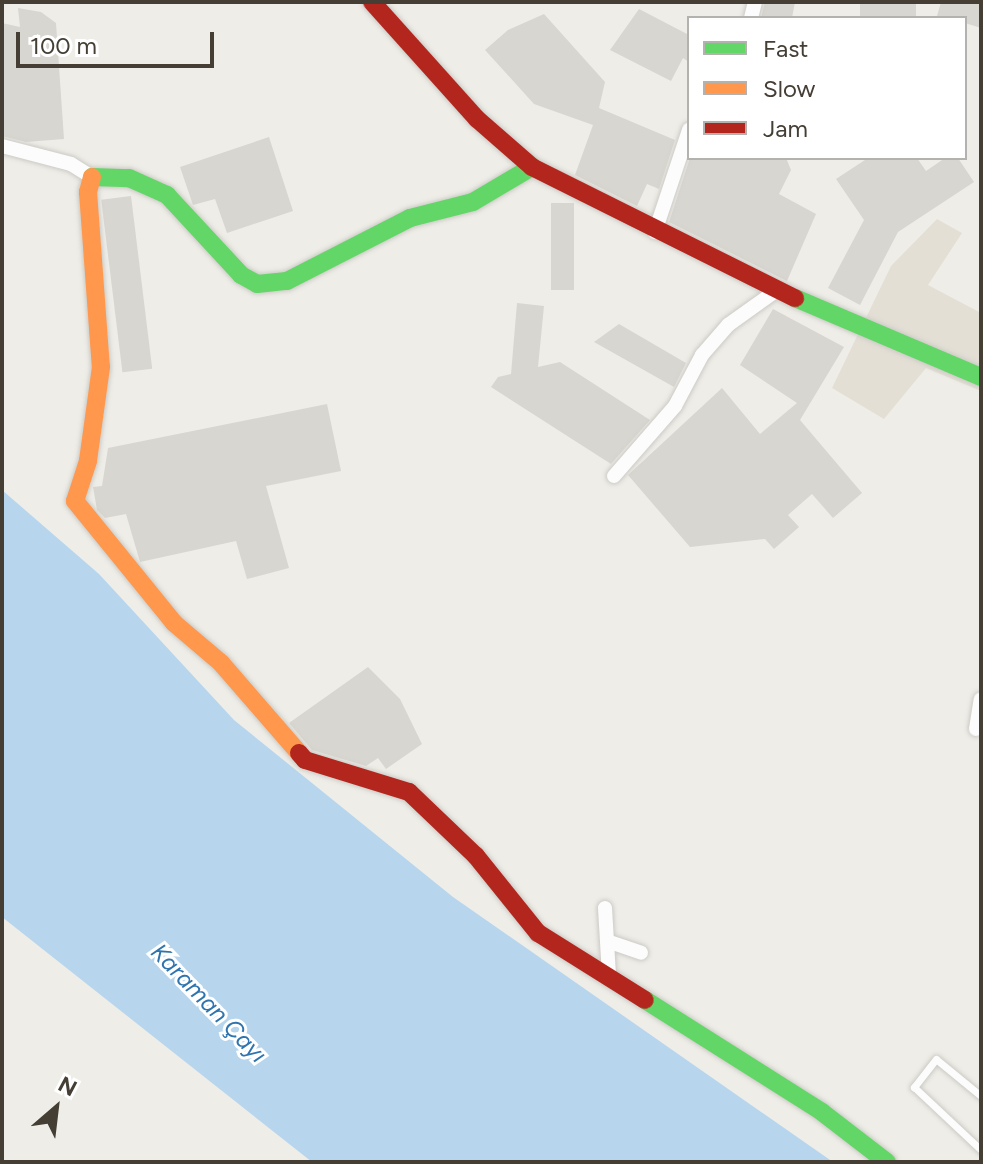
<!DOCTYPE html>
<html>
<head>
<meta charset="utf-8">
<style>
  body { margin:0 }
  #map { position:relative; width:983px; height:1164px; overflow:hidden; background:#eeede8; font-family:Figtree,sans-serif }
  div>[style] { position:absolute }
  .residential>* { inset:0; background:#e3dfd5 }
  .water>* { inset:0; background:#b7d6ee }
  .building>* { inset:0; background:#d8d6d0; transform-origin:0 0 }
  .roads { filter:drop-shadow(0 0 2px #cccac5) drop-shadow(0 0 2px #cccac5) }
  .lane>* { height:7px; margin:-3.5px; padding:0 3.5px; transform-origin:3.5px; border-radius:3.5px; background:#fcfcfc }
  .street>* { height:14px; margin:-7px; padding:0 7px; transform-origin:7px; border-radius:7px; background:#fcfcfc }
  .fast>* { height:18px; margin:-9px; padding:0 9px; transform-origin:9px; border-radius:9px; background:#63d668 }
  .slow>* { height:18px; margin:-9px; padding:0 9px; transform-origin:9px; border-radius:9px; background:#ff974d }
  .jam>* { height:18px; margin:-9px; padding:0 9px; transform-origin:9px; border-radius:9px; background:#b3261e }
  span { translate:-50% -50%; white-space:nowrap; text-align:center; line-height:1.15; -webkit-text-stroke:6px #fff; paint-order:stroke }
  .water-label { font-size:24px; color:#2e74af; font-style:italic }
  .frame { position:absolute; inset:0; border:4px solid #443e34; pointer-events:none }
  .legend { position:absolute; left:687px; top:16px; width:280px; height:144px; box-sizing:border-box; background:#fff; border:2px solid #b4b2ae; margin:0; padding:10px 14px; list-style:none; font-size:24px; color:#443e34 }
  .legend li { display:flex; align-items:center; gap:16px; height:40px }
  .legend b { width:40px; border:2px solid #b4b2ae }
  .north { position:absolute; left:16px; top:1068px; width:80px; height:80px; -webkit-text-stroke:6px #fff; paint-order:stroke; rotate:28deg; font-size:22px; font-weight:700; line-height:32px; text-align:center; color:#443e34 }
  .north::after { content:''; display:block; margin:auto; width:28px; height:36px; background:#443e34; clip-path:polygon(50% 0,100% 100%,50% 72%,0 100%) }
  .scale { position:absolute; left:16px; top:32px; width:198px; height:36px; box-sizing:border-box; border:4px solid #443e34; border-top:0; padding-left:10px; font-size:24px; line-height:28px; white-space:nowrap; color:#443e34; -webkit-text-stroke:6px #fff; paint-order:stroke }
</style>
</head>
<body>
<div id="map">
  <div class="residential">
    <i style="clip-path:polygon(937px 219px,962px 233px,928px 285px,981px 313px,981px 391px,926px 368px,884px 419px,832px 388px,891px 266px)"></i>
  </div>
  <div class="water">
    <i style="clip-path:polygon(2px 490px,99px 574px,234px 720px,453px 897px,833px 1162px,312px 1162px,2px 917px)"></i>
  </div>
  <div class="building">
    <i style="clip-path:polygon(765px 2px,795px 2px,792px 18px,761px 18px)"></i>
    <i style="left:860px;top:2px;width:56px;height:16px"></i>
    <i style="clip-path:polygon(941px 2px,981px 2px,981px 28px,965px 23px,965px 18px,937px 16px)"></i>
    <i style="clip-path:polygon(18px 8px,41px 12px,56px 23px,64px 139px,26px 142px,2px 136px,2px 23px,20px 27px)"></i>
    <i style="clip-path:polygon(639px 9px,689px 35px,689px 62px,683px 58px,671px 81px,610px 50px)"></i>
    <i style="clip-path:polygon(544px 14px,605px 82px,599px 108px,675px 140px,659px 189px,647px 184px,637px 206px,575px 175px,593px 125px,534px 104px,485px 50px,508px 30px)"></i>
    <i style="clip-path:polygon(269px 137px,293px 211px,227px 233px,215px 199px,193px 205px,180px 167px)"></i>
    <i style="clip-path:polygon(690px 158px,786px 158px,791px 170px,779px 194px,816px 214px,787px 281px,669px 222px)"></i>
    <i style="clip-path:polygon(868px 158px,917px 158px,926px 171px,945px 158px,958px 158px,974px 182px,898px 232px,860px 305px,828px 288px,864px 220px,836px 179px)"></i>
    <i style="left:131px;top:196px;width:174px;height:30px;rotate:83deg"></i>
    <i style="left:551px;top:203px;width:23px;height:87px"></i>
    <i style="clip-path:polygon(517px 303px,544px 306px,538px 367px,560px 362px,650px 420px,611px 464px,491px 387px,498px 377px,511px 374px)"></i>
    <i style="clip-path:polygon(773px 309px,844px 347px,800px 420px,862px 493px,833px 518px,812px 494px,788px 515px,799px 527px,774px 549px,765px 539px,690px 547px,628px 475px,722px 388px,760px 434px,797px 403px,740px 365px)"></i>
    <i style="clip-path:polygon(619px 324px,686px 363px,674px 387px,594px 342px)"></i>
    <i style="clip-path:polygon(327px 404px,341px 471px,266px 486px,289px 568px,247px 579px,236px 541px,140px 562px,126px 514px,105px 518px,97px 510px,93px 487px,102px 486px,108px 448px)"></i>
    <i style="clip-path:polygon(368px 667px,400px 699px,422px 744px,386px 769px,378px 758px,366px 766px,312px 750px,289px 723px)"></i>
  </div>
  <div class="roads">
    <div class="lane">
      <i style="left:981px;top:1096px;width:58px;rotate:-140.6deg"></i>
      <i style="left:936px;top:1059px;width:36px;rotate:128deg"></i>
      <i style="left:914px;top:1087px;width:92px;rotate:43.2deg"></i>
    </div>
    <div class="street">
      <i style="left:751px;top:18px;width:16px;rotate:-76deg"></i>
      <i style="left:2px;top:146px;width:71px;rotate:14.6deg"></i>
      <i style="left:71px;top:164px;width:25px;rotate:32deg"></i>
      <i style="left:655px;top:232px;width:108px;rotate:-71.6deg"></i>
      <i style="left:614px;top:476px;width:93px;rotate:-48.9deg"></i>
      <i style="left:675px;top:406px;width:58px;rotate:-62.1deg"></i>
      <i style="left:702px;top:355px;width:40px;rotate:-49deg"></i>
      <i style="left:728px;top:325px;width:60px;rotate:-35.5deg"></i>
      <i style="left:976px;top:729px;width:30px;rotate:-81deg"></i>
      <i style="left:605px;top:908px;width:68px;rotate:86.6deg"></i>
      <i style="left:607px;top:941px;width:36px;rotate:19deg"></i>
    </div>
    <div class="fast">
      <i style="left:92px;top:177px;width:37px;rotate:2deg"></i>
      <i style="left:129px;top:178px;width:42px;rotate:24.1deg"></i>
      <i style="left:167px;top:195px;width:109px;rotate:47.2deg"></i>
      <i style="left:241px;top:275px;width:18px;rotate:29deg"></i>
      <i style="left:257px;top:284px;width:30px;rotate:-6deg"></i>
      <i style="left:287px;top:281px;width:138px;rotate:-27.1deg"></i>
      <i style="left:410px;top:218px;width:65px;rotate:-14.3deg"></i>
      <i style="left:473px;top:202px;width:69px;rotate:-30.7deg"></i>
      <i style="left:795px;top:298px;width:202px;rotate:23deg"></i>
      <i style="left:645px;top:1000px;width:209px;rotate:32.3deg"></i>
      <i style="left:822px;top:1112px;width:82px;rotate:37.6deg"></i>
    </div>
    <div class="slow">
      <i style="left:92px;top:177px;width:16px;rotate:105deg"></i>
      <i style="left:88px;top:192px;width:175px;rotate:85.8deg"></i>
      <i style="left:101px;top:367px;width:95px;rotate:97.9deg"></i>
      <i style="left:88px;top:461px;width:42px;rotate:108deg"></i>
      <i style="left:75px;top:501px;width:157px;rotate:50.9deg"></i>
      <i style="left:174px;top:623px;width:62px;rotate:40.4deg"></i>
      <i style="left:221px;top:663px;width:119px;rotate:49.1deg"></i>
    </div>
    <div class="jam">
      <i style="left:372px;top:2px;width:157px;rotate:48.1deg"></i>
      <i style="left:477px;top:119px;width:73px;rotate:41.1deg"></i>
      <i style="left:532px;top:167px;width:294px;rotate:26.5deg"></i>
      <i style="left:299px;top:753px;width:9px;rotate:49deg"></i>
      <i style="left:305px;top:760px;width:109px;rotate:17.1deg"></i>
      <i style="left:409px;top:792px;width:93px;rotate:43.7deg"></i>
      <i style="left:476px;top:856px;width:99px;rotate:51.2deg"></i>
      <i style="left:538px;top:933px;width:126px;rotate:32.1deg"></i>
    </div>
  </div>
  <div class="water-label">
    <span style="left:209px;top:1003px;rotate:46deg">Karaman Çayı</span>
  </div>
  <div class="frame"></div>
  <ul class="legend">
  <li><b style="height:10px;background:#63d668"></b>Fast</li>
  <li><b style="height:10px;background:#ff974d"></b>Slow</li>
  <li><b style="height:10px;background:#b3261e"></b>Jam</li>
  </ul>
  <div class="north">N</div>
  <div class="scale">100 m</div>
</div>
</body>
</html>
